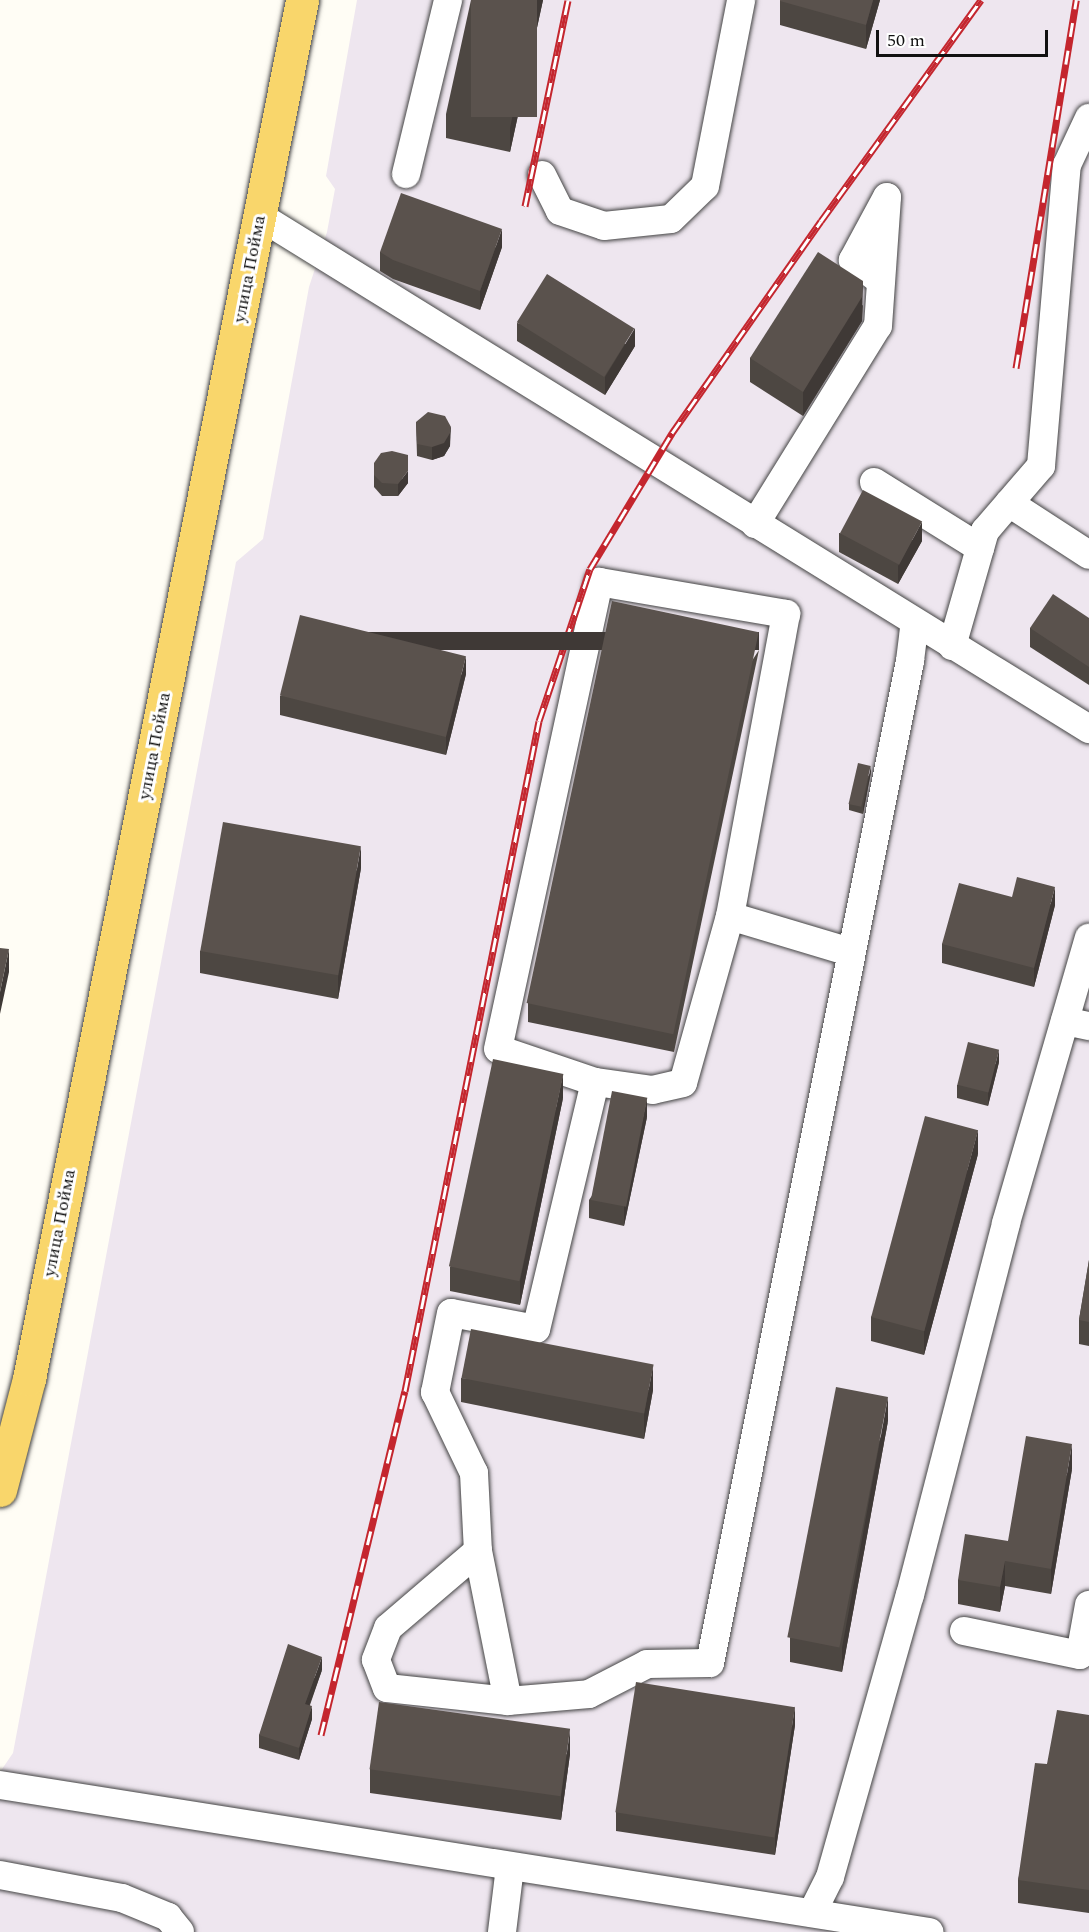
<!DOCTYPE html>
<html>
<head>
<meta charset="utf-8">
<style>
  body { margin:0 }
  #map { position:relative; width:1089px; height:1932px; overflow:hidden; background:#fffdf5; font-family:Spectral,serif }
  div>[style] { position:absolute }
  .industrial>* { inset:0; background:#eee6ef }
  .roads { filter:drop-shadow(0 0 2px #444) drop-shadow(0 0 2px #444) }
  .minor>* { height:28px; margin:-14px; padding:0 14px; transform-origin:14px; border-radius:14px; background:#fff }
  .major>* { height:33px; margin:-16.5px; padding:0 16.5px; transform-origin:16.5px; border-radius:16.5px; background:#f9d66b }
  .rail>* { height:7px; margin-top:-3.5px; transform-origin:0; background:repeating-linear-gradient(90deg,#fff 0 14px,#c4262e 0 28px); box-sizing:border-box; border-block:2px solid #c4262e }
  .wall>* { inset:0; background:#4d4742 }
  .shaded-wall>* { inset:0; background:#3f3936; transform-origin:0 0 }
  .building>* { inset:0; background:#5a524d; transform-origin:0 0 }
  span { translate:-50% -50%; white-space:nowrap; text-align:center; line-height:1.15; -webkit-text-stroke:6px #fff; paint-order:stroke }
  .street-label { font-size:18px; color:#111 }
  .scale { position:absolute; left:876px; top:30px; width:172px; height:27px; box-sizing:border-box; border:3px solid #111; border-top:0; padding-left:8px; font-size:18px; line-height:21px; white-space:nowrap; color:#111; -webkit-text-stroke:4px #fff; paint-order:stroke }
</style>
</head>
<body>
<div id="map">
  <div class="industrial">
    <i style="clip-path:polygon(357px 0,1089px 0,1089px 1932px,0 1932px,0 1772px,13px 1753px,236px 562px,263px 539px,309px 287px,327px 232px,335px 189px,326px 176px)"></i>
  </div>
  <div class="roads">
    <div class="minor">
      <i style="left:406px;top:174px;width:179px;rotate:-76.4deg"></i>
      <i style="left:542px;top:175px;width:40px;rotate:63.4deg"></i>
      <i style="left:560px;top:211px;width:46px;rotate:18.8deg"></i>
      <i style="left:604px;top:226px;width:67px;rotate:-6deg"></i>
      <i style="left:671px;top:219px;width:47px;rotate:-44.1deg"></i>
      <i style="left:705px;top:186px;width:189px;rotate:-79deg"></i>
      <i style="left:261px;top:217px;width:974px;rotate:31.73deg"></i>
      <i style="left:874px;top:482px;width:125px;rotate:31.9deg"></i>
      <i style="left:1009px;top:503px;width:95px;rotate:33deg"></i>
      <i style="left:755px;top:524px;width:233px;rotate:-58.2deg"></i>
      <i style="left:878px;top:326px;width:129px;rotate:-86deg"></i>
      <i style="left:887px;top:197px;width:72px;rotate:118.4deg"></i>
      <i style="left:853px;top:260px;width:35px;rotate:37deg"></i>
      <i style="left:952px;top:646px;width:120px;rotate:-74deg"></i>
      <i style="left:985px;top:531px;width:86px;rotate:-49.3deg"></i>
      <i style="left:1041px;top:466px;width:302px;rotate:-85.1deg"></i>
      <i style="left:1067px;top:165px;width:52px;rotate:-64.9deg"></i>
      <i style="left:850px;top:952px;width:125px;rotate:-163.3deg"></i>
      <i style="left:730px;top:916px;width:173px;rotate:105.7deg"></i>
      <i style="left:683px;top:1083px;width:31px;rotate:167deg"></i>
      <i style="left:653px;top:1090px;width:59px;rotate:-172.1deg"></i>
      <i style="left:595px;top:1082px;width:254px;rotate:103.4deg"></i>
      <i style="left:536px;top:1329px;width:86px;rotate:-169.3deg"></i>
      <i style="left:451px;top:1313px;width:81px;rotate:101.4deg"></i>
      <i style="left:435px;top:1392px;width:90px;rotate:64.3deg"></i>
      <i style="left:474px;top:1473px;width:78px;rotate:87.1deg"></i>
      <i style="left:478px;top:1551px;width:118px;rotate:139.5deg"></i>
      <i style="left:388px;top:1628px;width:34px;rotate:111deg"></i>
      <i style="left:376px;top:1660px;width:30px;rotate:69deg"></i>
      <i style="left:387px;top:1688px;width:122px;rotate:6.1deg"></i>
      <i style="left:508px;top:1701px;width:81px;rotate:-4.9deg"></i>
      <i style="left:589px;top:1694px;width:65px;rotate:-27.3deg"></i>
      <i style="left:647px;top:1664px;width:63px;rotate:-0.9deg"></i>
      <i style="left:710px;top:1663px;width:1022px;rotate:-78.71deg"></i>
      <i style="left:910px;top:661px;width:38px;rotate:-83deg"></i>
      <i style="left:1065px;top:1021px;width:25px;rotate:12deg"></i>
      <i style="left:595px;top:1082px;width:102px;rotate:-161.2deg"></i>
      <i style="left:498px;top:1049px;width:478px;rotate:-77.8deg"></i>
      <i style="left:599px;top:582px;width:190px;rotate:9.7deg"></i>
      <i style="left:786px;top:614px;width:307px;rotate:100.5deg"></i>
      <i style="left:478px;top:1551px;width:153px;rotate:78.7deg"></i>
      <i style="left:964px;top:1631px;width:118px;rotate:11.7deg"></i>
      <i style="left:1080px;top:1655px;width:51px;rotate:-79.8deg"></i>
      <i style="left:0;top:1785px;width:941px;rotate:8.99deg"></i>
      <i style="left:0;top:1875px;width:124px;rotate:10.7deg"></i>
      <i style="left:122px;top:1898px;width:50px;rotate:22.4deg"></i>
      <i style="left:168px;top:1917px;width:19px;rotate:51deg"></i>
      <i style="left:812px;top:1913px;width:40px;rotate:-63.4deg"></i>
      <i style="left:830px;top:1877px;width:293px;rotate:-74.2deg"></i>
      <i style="left:910px;top:1595px;width:384px;rotate:-75.5deg"></i>
      <i style="left:1006px;top:1223px;width:297px;rotate:-73.8deg"></i>
      <i style="left:502px;top:1932px;width:65px;rotate:-83deg"></i>
    </div>
    <div class="major">
      <i style="left:0;top:1490px;width:115px;rotate:-75.4deg"></i>
      <i style="left:29px;top:1379px;width:1406px;rotate:-78.8deg"></i>
    </div>
  </div>
  <div class="rail">
    <i style="left:525px;top:206px;width:210px;rotate:-78.2deg"></i>
    <i style="left:1016px;top:368px;width:373px;rotate:-80.7deg"></i>
    <i style="left:321px;top:1735px;width:354px;rotate:-76.3deg"></i>
    <i style="left:405px;top:1391px;width:683px;rotate:-78.69deg"></i>
    <i style="left:539px;top:721px;width:160px;rotate:-71.5deg"></i>
    <i style="left:590px;top:569px;width:159px;rotate:-58.9deg"></i>
    <i style="left:672px;top:433px;width:259px;rotate:-54.9deg"></i>
    <i style="left:821px;top:221px;width:273px;rotate:-54.1deg"></i>
  </div>
  <div class="wall">
    <i style="clip-path:polygon(471px 0,543px 0,510px 152px,446px 138px,446px 114px)"></i>
    <i style="clip-path:polygon(780px 0,880px 0,866px 49px,780px 25px)"></i>
    <i style="clip-path:polygon(502px 247px,480px 310px,393px 279px,380px 271px,380px 252px)"></i>
    <i style="clip-path:polygon(863px 305px,862px 321px,803px 416px,750px 382px,750px 358px)"></i>
    <i style="clip-path:polygon(517px 323px,635px 346px,605px 395px,517px 341px)"></i>
    <i style="clip-path:polygon(416px 422px,450px 446px,444px 456px,432px 460px,417px 456px)"></i>
    <i style="clip-path:polygon(374px 463px,408px 483px,398px 496px,382px 496px,374px 487px)"></i>
    <i style="clip-path:polygon(839px 533px,922px 541px,898px 584px,839px 552px)"></i>
    <i style="clip-path:polygon(1089px 618px,1089px 685px,1030px 647px,1030px 628px)"></i>
    <i style="clip-path:polygon(759px 650px,674px 1052px,528px 1022px,528px 1003px)"></i>
    <i style="clip-path:polygon(466px 674px,446px 755px,280px 715px,280px 696px)"></i>
    <i style="clip-path:polygon(871px 772px,863px 814px,849px 810px,849px 804px)"></i>
    <i style="clip-path:polygon(361px 868px,338px 999px,200px 973px,200px 951px)"></i>
    <i style="clip-path:polygon(1012px 897px,1055px 905px,1034px 987px,942px 963px,942px 944px)"></i>
    <i style="clip-path:polygon(999px 1062px,988px 1106px,957px 1098px,957px 1085px)"></i>
    <i style="clip-path:polygon(563px 1098px,520px 1305px,450px 1291px,450px 1267px)"></i>
    <i style="clip-path:polygon(647px 1117px,624px 1226px,589px 1218px,589px 1200px)"></i>
    <i style="clip-path:polygon(978px 1154px,924px 1355px,871px 1341px,871px 1317px)"></i>
    <i style="clip-path:polygon(1089px 1260px,1089px 1346px,1079px 1344px,1079px 1320px)"></i>
    <i style="clip-path:polygon(461px 1378px,653px 1390px,644px 1439px,461px 1402px)"></i>
    <i style="clip-path:polygon(888px 1421px,842px 1672px,790px 1662px,790px 1638px)"></i>
    <i style="clip-path:polygon(1072px 1469px,1051px 1594px,1005px 1586px,1000px 1612px,958px 1604px,958px 1580px,1008px 1541px)"></i>
    <i style="clip-path:polygon(322px 1670px,310px 1705px,312px 1719px,299px 1760px,259px 1748px,259px 1735px)"></i>
    <i style="clip-path:polygon(1089px 1715px,1089px 1913px,1018px 1903px,1018px 1880px,1047px 1764px)"></i>
    <i style="clip-path:polygon(795px 1725px,775px 1855px,616px 1831px,616px 1812px)"></i>
    <i style="clip-path:polygon(570px 1754px,561px 1820px,370px 1793px,370px 1769px)"></i>
  </div>
  <div class="shaded-wall">
    <i style="clip-path:polygon(537px 0,543px 0,510px 152px,510px 128px)"></i>
    <i style="clip-path:polygon(873px 0,880px 0,866px 49px,866px 25px)"></i>
    <i style="clip-path:polygon(502px 229px,502px 247px,480px 310px,480px 291px)"></i>
    <i style="clip-path:polygon(863px 281px,862px 321px,803px 416px,803px 392px)"></i>
    <i style="clip-path:polygon(635px 328px,635px 346px,605px 395px,605px 377px)"></i>
    <i style="clip-path:polygon(451px 427px,450px 446px,444px 456px,432px 460px,432px 447px)"></i>
    <i style="clip-path:polygon(408px 471px,408px 483px,398px 496px,398px 484px)"></i>
    <i style="clip-path:polygon(922px 522px,922px 541px,898px 584px,898px 566px)"></i>
    <i style="left:759px;top:632px;width:18px;height:411px;rotate:90deg"></i>
    <i style="clip-path:polygon(466px 656px,466px 674px,446px 755px,446px 737px)"></i>
    <i style="clip-path:polygon(871px 766px,871px 772px,863px 814px,863px 807px)"></i>
    <i style="clip-path:polygon(361px 846px,361px 868px,338px 999px,338px 977px)"></i>
    <i style="clip-path:polygon(1055px 887px,1055px 905px,1034px 987px,1034px 968px)"></i>
    <i style="clip-path:polygon(9px 949px,9px 972px,0 1014px,0 992px)"></i>
    <i style="clip-path:polygon(999px 1050px,999px 1062px,988px 1106px,988px 1093px)"></i>
    <i style="clip-path:polygon(563px 1074px,563px 1098px,520px 1305px,520px 1281px)"></i>
    <i style="clip-path:polygon(647px 1098px,647px 1117px,624px 1226px,624px 1207px)"></i>
    <i style="clip-path:polygon(978px 1130px,978px 1154px,924px 1355px,924px 1331px)"></i>
    <i style="clip-path:polygon(653px 1366px,653px 1390px,644px 1439px,644px 1415px)"></i>
    <i style="clip-path:polygon(888px 1397px,888px 1421px,842px 1672px,842px 1648px)"></i>
    <i style="clip-path:polygon(1072px 1444px,1072px 1469px,1051px 1594px,1051px 1569px)"></i>
    <i style="clip-path:polygon(1005px 1561px,1005px 1586px,1000px 1612px,1000px 1587px)"></i>
    <i style="clip-path:polygon(322px 1657px,322px 1670px,305px 1717px,305px 1704px)"></i>
    <i style="clip-path:polygon(312px 1706px,312px 1719px,299px 1760px,299px 1748px)"></i>
    <i style="clip-path:polygon(795px 1706px,795px 1725px,775px 1855px,775px 1837px)"></i>
    <i style="clip-path:polygon(570px 1730px,570px 1754px,561px 1820px,561px 1796px)"></i>
  </div>
  <div class="building">
    <i style="left:471px;top:0;width:66px;height:117px"></i>
    <i style="clip-path:polygon(780px 0,873px 0,866px 25px,780px 1px)"></i>
    <i style="clip-path:polygon(401px 193px,502px 229px,480px 291px,393px 260px,380px 252px)"></i>
    <i style="clip-path:polygon(818px 252px,863px 281px,862px 297px,803px 392px,750px 358px)"></i>
    <i style="left:547px;top:274px;width:103px;height:57px;rotate:32deg"></i>
    <i style="clip-path:polygon(428px 412px,445px 416px,451px 427px,450px 433px,444px 443px,432px 447px,417px 444px,416px 422px)"></i>
    <i style="clip-path:polygon(392px 451px,408px 455px,408px 471px,398px 484px,382px 483px,374px 475px,374px 463px,381px 453px)"></i>
    <i style="left:863px;top:490px;width:67px;height:49px;rotate:28deg"></i>
    <i style="clip-path:polygon(1053px 594px,1089px 618px,1089px 667px,1030px 628px)"></i>
    <i style="left:612px;top:601px;width:150px;height:411px;rotate:12deg"></i>
    <i style="left:300px;top:615px;width:171px;height:83px;rotate:14deg"></i>
    <i style="left:858px;top:763px;width:13px;height:42px;rotate:13deg"></i>
    <i style="left:223px;top:822px;width:140px;height:131px;rotate:10deg"></i>
    <i style="clip-path:polygon(1017px 877px,1055px 887px,1034px 968px,942px 944px,959px 883px,1012px 897px)"></i>
    <i style="clip-path:polygon(0 948px,9px 949px,0 992px)"></i>
    <i style="left:968px;top:1042px;width:32px;height:44px;rotate:14deg"></i>
    <i style="left:493px;top:1059px;width:72px;height:212px;rotate:12deg"></i>
    <i style="left:612px;top:1091px;width:36px;height:111px;rotate:11deg"></i>
    <i style="left:925px;top:1116px;width:55px;height:208px;rotate:15deg"></i>
    <i style="clip-path:polygon(1089px 1260px,1089px 1322px,1079px 1320px)"></i>
    <i style="left:471px;top:1329px;width:186px;height:50px;rotate:11deg"></i>
    <i style="left:836px;top:1387px;width:53px;height:255px;rotate:11deg"></i>
    <i style="clip-path:polygon(1026px 1436px,1072px 1444px,1051px 1569px,1005px 1561px,1000px 1587px,958px 1580px,965px 1534px,1008px 1541px)"></i>
    <i style="clip-path:polygon(288px 1644px,322px 1657px,305px 1704px,312px 1706px,299px 1748px,259px 1735px)"></i>
    <i style="left:636px;top:1682px;width:161px;height:132px;rotate:9deg"></i>
    <i style="left:379px;top:1702px;width:193px;height:68px;rotate:8deg"></i>
    <i style="clip-path:polygon(1057px 1710px,1089px 1715px,1089px 1890px,1018px 1880px,1035px 1763px,1047px 1764px)"></i>
  </div>
  <div class="street-label">
    <span style="left:250px;top:269px;rotate:-79deg">улица Пойма</span>
    <span style="left:155px;top:746px;rotate:-79deg">улица Пойма</span>
    <span style="left:60px;top:1223px;rotate:-79deg">улица Пойма</span>
  </div>
  <div class="scale">50 m</div>
</div>
</body>
</html>
